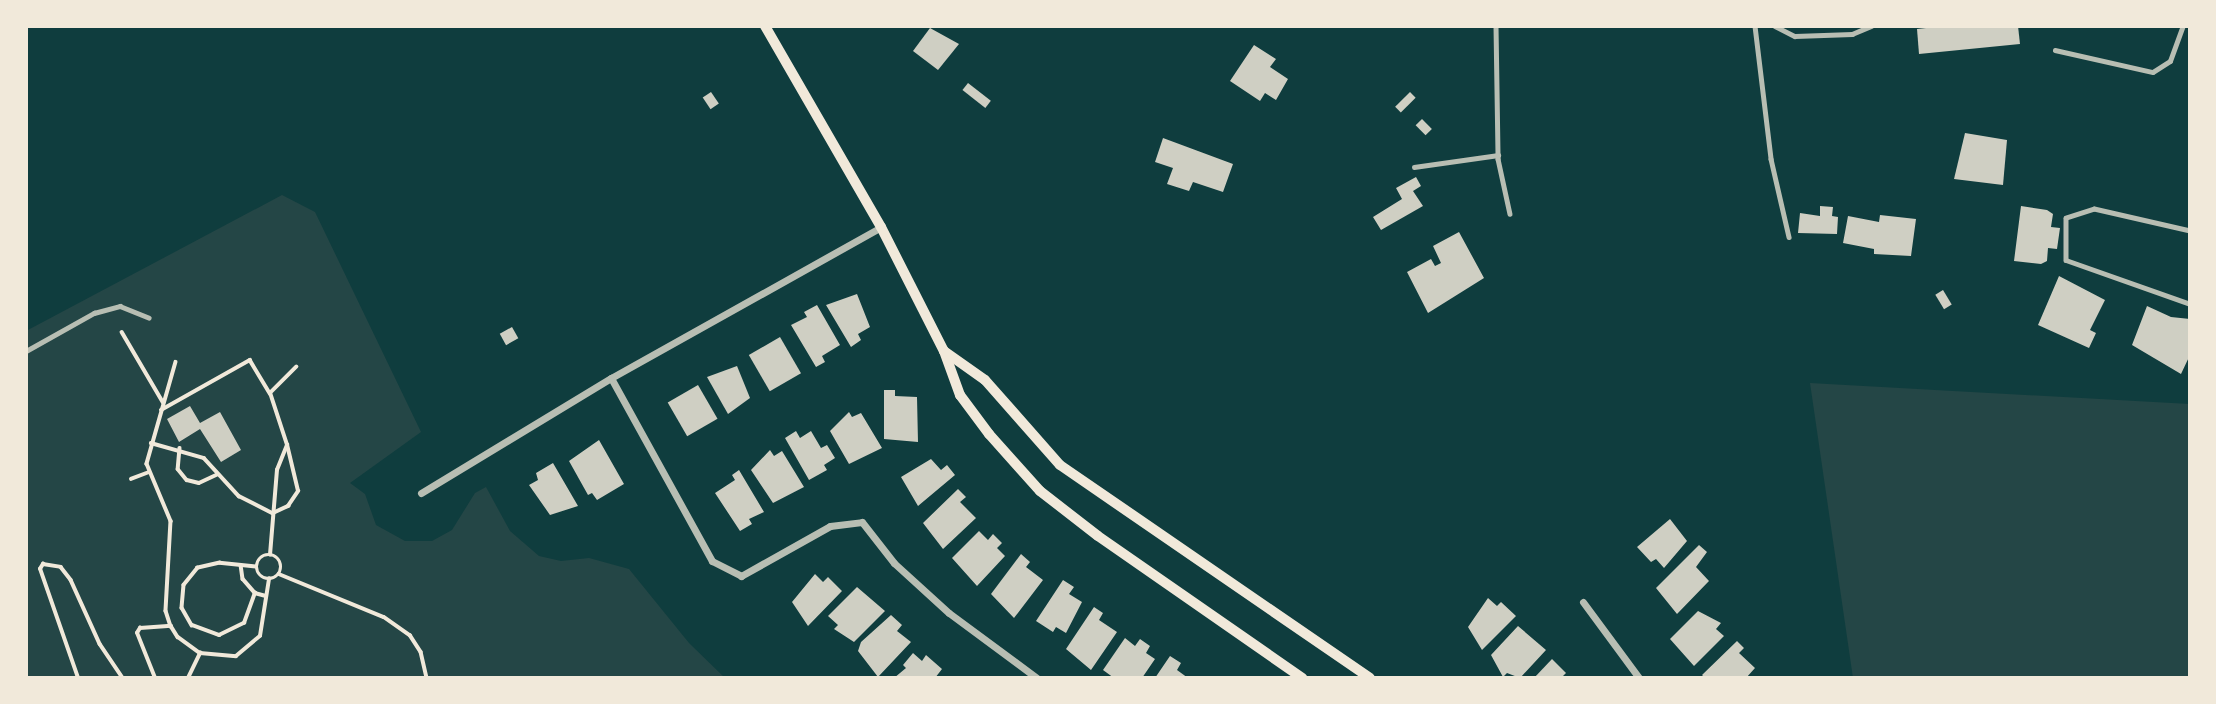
<!DOCTYPE html>
<html>
<head>
<meta charset="utf-8">
<style>
  body { margin:0 }
  #map { position:relative; width:2216px; height:704px; overflow:hidden; background:#0f3d3e; font-family:"Titillium Web",sans-serif }
  div>[style] { position:absolute }
  .green>* { inset:0; background:#244646 }
  .building>* { inset:0; background:#cfcfc3; transform-origin:0 0 }
  .path>* { height:3.5px; margin:-1.75px; padding:0 1.75px; transform-origin:1.75px; border-radius:1.75px; background:#f1e9da }
  .path>.ring { margin:-1.75px; padding:0; box-sizing:content-box; background:none; border:3.5px solid #f1e9da; border-radius:50% }
  .service>* { height:4.5px; margin:-2.25px; padding:0 2.25px; transform-origin:2.25px; border-radius:2.25px; background:#b8beb3 }
  .minor>* { height:7px; margin:-3.5px; padding:0 3.5px; transform-origin:3.5px; border-radius:3.5px; background:#b8beb3 }
  .secondary>* { height:10px; margin:-5px; padding:0 5px; transform-origin:5px; border-radius:5px; background:#f1e9da }
  span { translate:-50% -50%; white-space:nowrap; text-align:center; line-height:1.15; -webkit-text-stroke:5px #f1e9da; paint-order:stroke }
  .frame { position:absolute; inset:0; border:28px solid #f1e9da; pointer-events:none }
</style>
</head>
<body>
<div id="map">
  <div class="green">
    <i style="clip-path:polygon(282px 195px,315px 212px,421px 432px,350px 483px,365px 494px,376px 525px,405px 541px,432px 541px,452px 530px,475px 493px,486px 487px,510px 531px,539px 556px,561px 561px,589px 558px,629px 569px,689px 643px,725px 678px,27px 678px,26px 331px)"></i>
    <i style="clip-path:polygon(1810px 383px,2190px 404px,2190px 678px,1853px 678px)"></i>
  </div>
  <div class="building">
    <i style="clip-path:polygon(1944px 26px,2018px 26px,2020px 44px,1919px 54px,1917px 29px)"></i>
    <i style="clip-path:polygon(930px 28px,959px 44px,938px 70px,913px 51px)"></i>
    <i style="clip-path:polygon(1254px 45px,1276px 59px,1270px 67px,1288px 79px,1276px 100px,1265px 93px,1260px 101px,1230px 81px)"></i>
    <i style="left:968px;top:83px;width:29px;height:9px;rotate:38deg"></i>
    <i style="left:711px;top:92px;width:14px;height:10px;rotate:56deg"></i>
    <i style="left:1410px;top:92px;width:8px;height:21px;rotate:45deg"></i>
    <i style="left:1422px;top:119px;width:14px;height:9px;rotate:45deg"></i>
    <i style="clip-path:polygon(1965px 133px,2007px 140px,2003px 185px,1954px 179px)"></i>
    <i style="clip-path:polygon(1163px 138px,1233px 164px,1223px 192px,1193px 182px,1189px 191px,1167px 184px,1173px 168px,1155px 162px)"></i>
    <i style="clip-path:polygon(1416px 177px,1421px 186px,1413px 191px,1423px 206px,1381px 230px,1373px 217px,1402px 199px,1396px 188px)"></i>
    <i style="clip-path:polygon(1820px 206px,1833px 207px,1832px 216px,1838px 217px,1837px 234px,1798px 233px,1800px 213px,1820px 216px)"></i>
    <i style="clip-path:polygon(2021px 206px,2047px 210px,2053px 214px,2051px 227px,2060px 228px,2057px 249px,2048px 248px,2047px 261px,2041px 264px,2014px 261px)"></i>
    <i style="clip-path:polygon(1880px 215px,1916px 219px,1911px 256px,1874px 254px,1874px 249px,1843px 243px,1848px 216px,1879px 222px)"></i>
    <i style="clip-path:polygon(1459px 232px,1484px 278px,1428px 313px,1407px 272px,1431px 259px,1435px 266px,1441px 263px,1433px 246px)"></i>
    <i style="clip-path:polygon(2059px 276px,2105px 300px,2090px 330px,2096px 333px,2089px 348px,2038px 325px)"></i>
    <i style="left:1943px;top:290px;width:17px;height:9px;rotate:59deg"></i>
    <i style="clip-path:polygon(857px 294px,870px 327px,858px 334px,861px 340px,851px 347px,826px 305px)"></i>
    <i style="clip-path:polygon(817px 305px,840px 345px,822px 356px,825px 362px,816px 367px,791px 325px,807px 317px,804px 312px)"></i>
    <i style="clip-path:polygon(2147px 306px,2171px 317px,2190px 319px,2190px 355px,2181px 374px,2132px 345px)"></i>
    <i style="left:512px;top:327px;width:13px;height:14px;rotate:61deg"></i>
    <i style="left:780px;top:337px;width:42px;height:36px;rotate:60deg"></i>
    <i style="clip-path:polygon(737px 366px,750px 398px,728px 414px,707px 377px)"></i>
    <i style="left:698px;top:385px;width:39px;height:35px;rotate:60deg"></i>
    <i style="clip-path:polygon(884px 390px,895px 390px,895px 396px,917px 397px,918px 442px,884px 439px)"></i>
    <i style="clip-path:polygon(190px 406px,200px 423px,220px 412px,241px 450px,221px 462px,200px 429px,179px 442px,167px 419px)"></i>
    <i style="clip-path:polygon(849px 412px,852px 417px,861px 413px,882px 448px,849px 464px,830px 431px)"></i>
    <i style="clip-path:polygon(796px 431px,800px 438px,811px 431px,821px 448px,827px 445px,835px 458px,824px 465px,827px 470px,809px 480px,785px 438px)"></i>
    <i style="clip-path:polygon(599px 440px,624px 484px,597px 500px,592px 493px,588px 495px,569px 461px)"></i>
    <i style="clip-path:polygon(770px 450px,774px 456px,782px 451px,804px 487px,773px 503px,751px 470px)"></i>
    <i style="clip-path:polygon(931px 459px,941px 470px,947px 465px,955px 475px,918px 506px,901px 477px)"></i>
    <i style="clip-path:polygon(553px 463px,578px 506px,550px 515px,529px 485px,538px 480px,536px 473px)"></i>
    <i style="clip-path:polygon(739px 470px,764px 512px,749px 519px,752px 524px,740px 531px,715px 493px,735px 480px,732px 475px)"></i>
    <i style="clip-path:polygon(958px 489px,966px 497px,960px 502px,976px 518px,943px 549px,923px 523px)"></i>
    <i style="clip-path:polygon(1670px 519px,1687px 541px,1664px 568px,1656px 559px,1651px 562px,1637px 547px)"></i>
    <i style="clip-path:polygon(979px 531px,988px 540px,993px 534px,1002px 543px,997px 548px,1005px 556px,977px 586px,952px 558px)"></i>
    <i style="clip-path:polygon(1699px 545px,1707px 552px,1696px 567px,1709px 581px,1677px 614px,1656px 588px)"></i>
    <i style="clip-path:polygon(1021px 554px,1030px 562px,1026px 567px,1043px 580px,1014px 618px,991px 594px)"></i>
    <i style="clip-path:polygon(815px 574px,823px 582px,828px 577px,842px 591px,808px 626px,792px 602px)"></i>
    <i style="clip-path:polygon(1063px 580px,1074px 587px,1069px 594px,1082px 602px,1066px 633px,1056px 627px,1053px 632px,1036px 621px)"></i>
    <i style="clip-path:polygon(857px 587px,885px 611px,854px 642px,834px 629px,838px 625px,828px 616px)"></i>
    <i style="clip-path:polygon(1488px 598px,1497px 606px,1501px 602px,1516px 616px,1482px 650px,1468px 627px)"></i>
    <i style="clip-path:polygon(1094px 607px,1103px 613px,1099px 620px,1117px 632px,1091px 670px,1066px 649px)"></i>
    <i style="clip-path:polygon(1698px 611px,1721px 623px,1716px 629px,1724px 636px,1694px 666px,1670px 639px)"></i>
    <i style="clip-path:polygon(891px 615px,902px 625px,897px 631px,911px 642px,878px 677px,858px 651px,861px 642px)"></i>
    <i style="clip-path:polygon(1518px 626px,1546px 650px,1520px 678px,1507px 673px,1503px 677px,1491px 655px)"></i>
    <i style="clip-path:polygon(1125px 638px,1135px 646px,1140px 639px,1150px 646px,1146px 653px,1155px 659px,1142px 678px,1114px 678px,1103px 670px)"></i>
    <i style="clip-path:polygon(1737px 641px,1744px 648px,1739px 653px,1755px 668px,1746px 678px,1705px 678px,1702px 675px)"></i>
    <i style="clip-path:polygon(913px 653px,922px 661px,926px 655px,942px 669px,935px 678px,894px 678px,906px 668px,903px 665px)"></i>
    <i style="clip-path:polygon(1170px 656px,1181px 663px,1177px 670px,1188px 678px,1155px 678px)"></i>
    <i style="clip-path:polygon(1552px 659px,1566px 673px,1561px 678px,1534px 678px)"></i>
  </div>
  <div class="path">
    <i style="left:122px;top:332px;width:81px;rotate:59.6deg"></i>
    <i style="left:176px;top:362px;width:106px;rotate:105.9deg"></i>
    <i style="left:147px;top:464px;width:62px;rotate:67.2deg"></i>
    <i style="left:171px;top:521px;width:90px;rotate:93.2deg"></i>
    <i style="left:166px;top:611px;width:16px;rotate:72deg"></i>
    <i style="left:171px;top:626px;width:13px;rotate:58deg"></i>
    <i style="left:178px;top:637px;width:27px;rotate:36deg"></i>
    <i style="left:200px;top:653px;width:36px;rotate:5deg"></i>
    <i style="left:236px;top:656px;width:31px;rotate:-40deg"></i>
    <i style="left:260px;top:636px;width:58px;rotate:-81deg"></i>
    <i style="left:161px;top:410px;width:102px;rotate:-29.3deg"></i>
    <i style="left:250px;top:360px;width:39px;rotate:59deg"></i>
    <i style="left:151px;top:443px;width:55px;rotate:15.8deg"></i>
    <i style="left:204px;top:458px;width:52px;rotate:47.4deg"></i>
    <i style="left:239px;top:496px;width:38px;rotate:27deg"></i>
    <i style="left:273px;top:513px;width:17px;rotate:-25deg"></i>
    <i style="left:288px;top:506px;width:18px;rotate:-56deg"></i>
    <i style="left:298px;top:491px;width:47px;rotate:-103.4deg"></i>
    <i style="left:180px;top:448px;width:21px;rotate:95deg"></i>
    <i style="left:178px;top:469px;width:14px;rotate:51deg"></i>
    <i style="left:187px;top:480px;width:12px;rotate:14deg"></i>
    <i style="left:199px;top:483px;width:19px;rotate:-25deg"></i>
    <i style="left:131px;top:479px;width:19px;rotate:-21deg"></i>
    <i style="left:270px;top:555px;width:85px;rotate:-85.3deg"></i>
    <i style="left:277px;top:470px;width:27px;rotate:-68deg"></i>
    <i style="left:287px;top:445px;width:55px;rotate:-108.1deg"></i>
    <i style="left:270px;top:393px;width:37px;rotate:-45deg"></i>
    <i class="ring" style="left:257px;top:555px;width:20.5px;height:20.5px"></i>
    <i style="left:241px;top:565px;width:14px;rotate:82deg"></i>
    <i style="left:243px;top:579px;width:18px;rotate:49deg"></i>
    <i style="left:256px;top:567px;width:36px;rotate:-174deg"></i>
    <i style="left:220px;top:563px;width:23px;rotate:167deg"></i>
    <i style="left:198px;top:568px;width:22px;rotate:129deg"></i>
    <i style="left:184px;top:585px;width:23px;rotate:95deg"></i>
    <i style="left:182px;top:608px;width:20px;rotate:60deg"></i>
    <i style="left:192px;top:625px;width:29px;rotate:20deg"></i>
    <i style="left:219px;top:635px;width:28px;rotate:-26deg"></i>
    <i style="left:244px;top:623px;width:32px;rotate:-70deg"></i>
    <i style="left:255px;top:593px;width:11px;rotate:15deg"></i>
    <i style="left:279px;top:574px;width:113px;rotate:22.3deg"></i>
    <i style="left:384px;top:617px;width:32px;rotate:35deg"></i>
    <i style="left:410px;top:635px;width:20px;rotate:57deg"></i>
    <i style="left:421px;top:652px;width:27px;rotate:77deg"></i>
    <i style="left:78px;top:678px;width:115px;rotate:-109.2deg"></i>
    <i style="left:40px;top:569px;width:6px;rotate:-59deg"></i>
    <i style="left:43px;top:564px;width:18px;rotate:9deg"></i>
    <i style="left:61px;top:567px;width:16px;rotate:52deg"></i>
    <i style="left:71px;top:580px;width:70px;rotate:65.6deg"></i>
    <i style="left:100px;top:644px;width:41px;rotate:55.9deg"></i>
    <i style="left:155px;top:678px;width:48px;rotate:-111.8deg"></i>
    <i style="left:137px;top:633px;width:6px;rotate:-59deg"></i>
    <i style="left:140px;top:628px;width:31px;rotate:-4deg"></i>
    <i style="left:188px;top:678px;width:28px;rotate:-64deg"></i>
  </div>
  <div class="service">
    <i style="left:1496px;top:26px;width:133px;rotate:89.1deg"></i>
    <i style="left:1498px;top:159px;width:56px;rotate:77.7deg"></i>
    <i style="left:1755px;top:26px;width:134px;rotate:83.1deg"></i>
    <i style="left:1771px;top:159px;width:80px;rotate:77deg"></i>
    <i style="left:1775px;top:26px;width:22px;rotate:27deg"></i>
    <i style="left:1795px;top:36px;width:57px;rotate:-2deg"></i>
    <i style="left:1852px;top:34px;width:21px;rotate:-23deg"></i>
    <i style="left:2055px;top:50px;width:100px;rotate:12.7deg"></i>
    <i style="left:2153px;top:72px;width:20px;rotate:-33deg"></i>
    <i style="left:2170px;top:61px;width:37px;rotate:-70deg"></i>
    <i style="left:1414px;top:167px;width:85px;rotate:-8.1deg"></i>
    <i style="left:2190px;top:231px;width:98px;rotate:-167.1deg"></i>
    <i style="left:2094px;top:209px;width:29px;rotate:162deg"></i>
    <i style="left:2066px;top:218px;width:42px;rotate:90deg"></i>
    <i style="left:2066px;top:260px;width:132px;rotate:19.5deg"></i>
    <i style="left:26px;top:351px;width:78px;rotate:-29.2deg"></i>
    <i style="left:94px;top:313px;width:27px;rotate:-15deg"></i>
    <i style="left:120px;top:306px;width:31px;rotate:22deg"></i>
  </div>
  <div class="minor">
    <i style="left:611px;top:378px;width:209px;rotate:61.1deg"></i>
    <i style="left:712px;top:561px;width:33px;rotate:27deg"></i>
    <i style="left:741px;top:576px;width:102px;rotate:-29.3deg"></i>
    <i style="left:830px;top:526px;width:32px;rotate:-7deg"></i>
    <i style="left:862px;top:522px;width:52px;rotate:52deg"></i>
    <i style="left:894px;top:563px;width:74px;rotate:42.3deg"></i>
    <i style="left:949px;top:613px;width:109px;rotate:36.5deg"></i>
    <i style="left:421px;top:493px;width:222px;rotate:-31.2deg"></i>
    <i style="left:611px;top:378px;width:309px;rotate:-29.2deg"></i>
    <i style="left:1583px;top:602px;width:94px;rotate:53.6deg"></i>
  </div>
  <div class="secondary">
    <i style="left:765px;top:26px;width:232px;rotate:60deg"></i>
    <i style="left:881px;top:227px;width:139px;rotate:63.1deg"></i>
    <i style="left:944px;top:351px;width:47px;rotate:70deg"></i>
    <i style="left:960px;top:395px;width:49px;rotate:53.4deg"></i>
    <i style="left:989px;top:434px;width:76px;rotate:48.2deg"></i>
    <i style="left:1040px;top:491px;width:73px;rotate:37.8deg"></i>
    <i style="left:1098px;top:536px;width:249px;rotate:34.8deg"></i>
    <i style="left:944px;top:351px;width:50px;rotate:35.3deg"></i>
    <i style="left:985px;top:380px;width:113px;rotate:48.6deg"></i>
    <i style="left:1060px;top:465px;width:376px;rotate:34.5deg"></i>
  </div>
  <div class="frame"></div>
</div>
</body>
</html>
